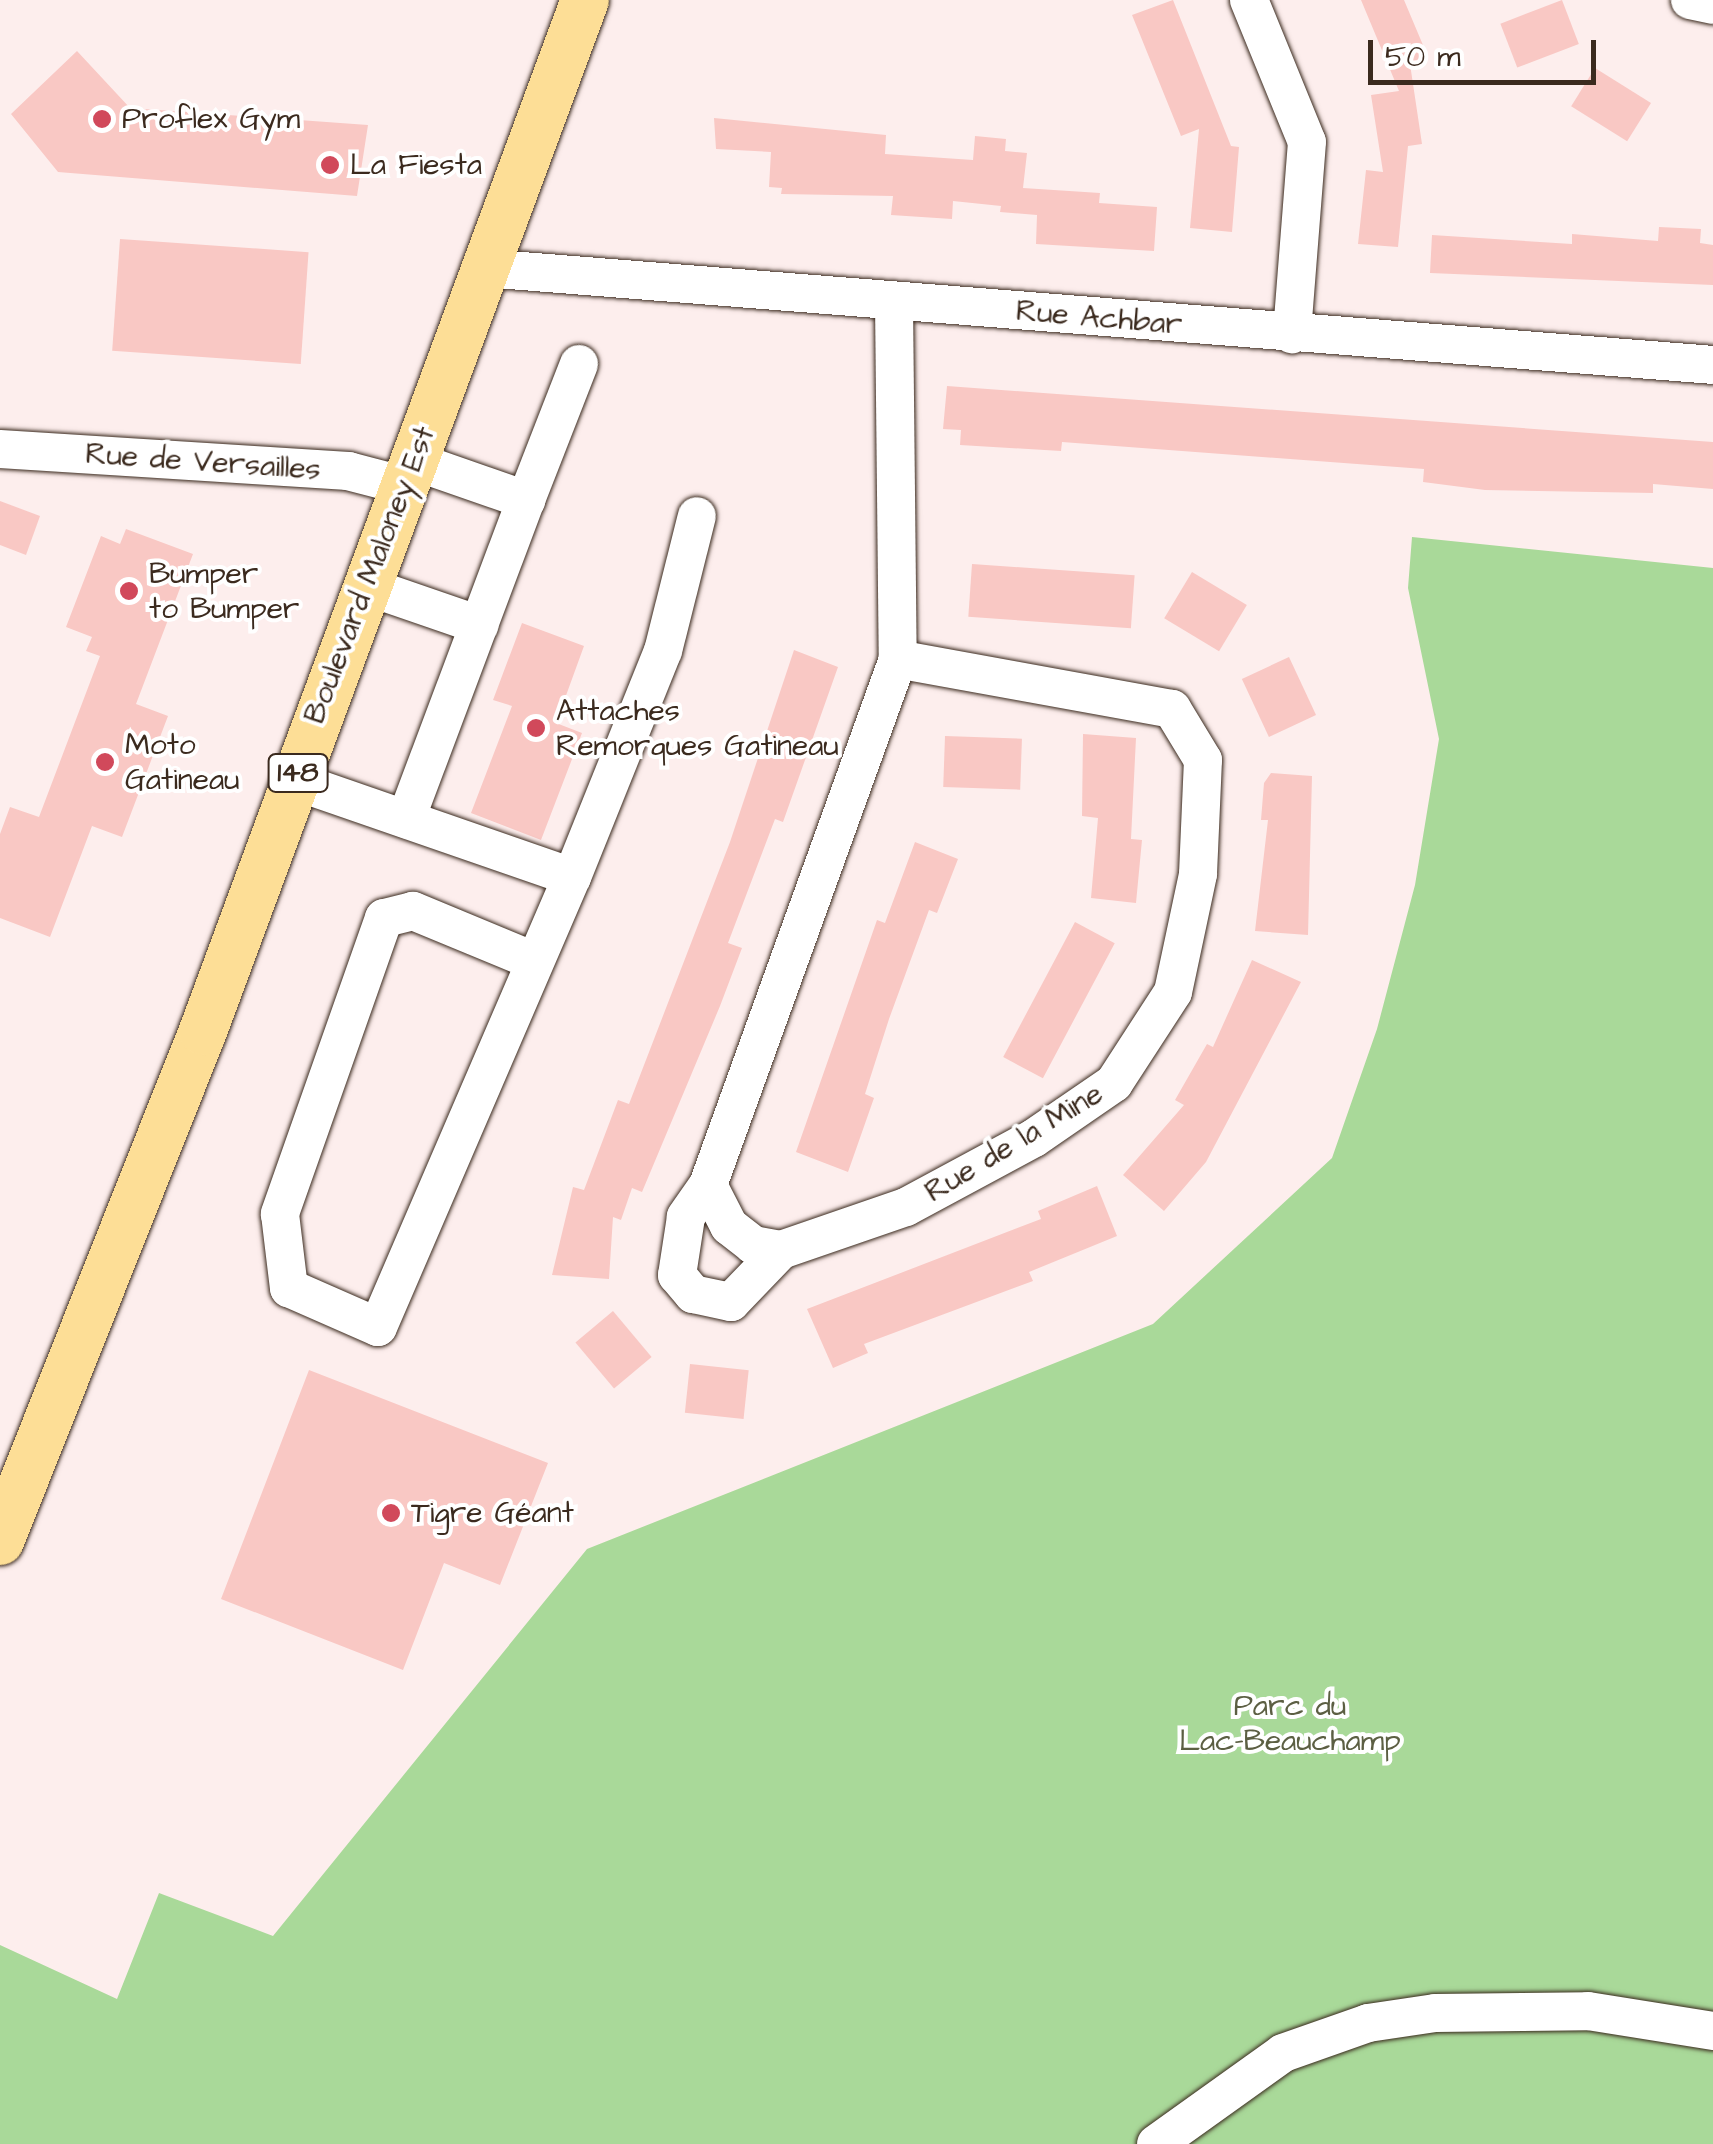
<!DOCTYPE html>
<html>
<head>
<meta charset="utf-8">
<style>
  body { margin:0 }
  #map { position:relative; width:1713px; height:2144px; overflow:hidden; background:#fdeeed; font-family:"Architects Daughter",sans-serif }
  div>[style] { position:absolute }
  .green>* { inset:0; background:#a9d999 }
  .building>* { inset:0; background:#f9c8c4; transform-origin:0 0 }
  .roads { filter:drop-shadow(0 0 2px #3b2a1e) drop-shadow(0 0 2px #3b2a1e) }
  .minor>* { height:38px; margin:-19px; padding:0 19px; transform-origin:19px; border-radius:19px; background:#fff }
  .major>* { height:48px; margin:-24px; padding:0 24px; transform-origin:24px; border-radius:24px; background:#fdde96 }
  .dots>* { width:28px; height:28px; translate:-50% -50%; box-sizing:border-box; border:5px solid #fff; border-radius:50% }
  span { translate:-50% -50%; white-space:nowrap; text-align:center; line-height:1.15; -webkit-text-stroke:8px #fff; paint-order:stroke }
  .shield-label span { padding:2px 8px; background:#fff; border:2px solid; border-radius:8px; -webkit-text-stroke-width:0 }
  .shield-label { font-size:28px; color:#3b2a1e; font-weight:700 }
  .poi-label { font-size:30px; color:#3b2a1e }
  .left { translate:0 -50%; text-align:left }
  .street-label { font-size:30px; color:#3b2a1e }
  .park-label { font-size:30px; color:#5c5f43 }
  .scale { position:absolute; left:1368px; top:40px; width:228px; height:45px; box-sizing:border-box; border:5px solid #3b2a1e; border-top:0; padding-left:12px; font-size:30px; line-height:35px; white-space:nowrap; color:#3b2a1e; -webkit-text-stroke:8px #fff; paint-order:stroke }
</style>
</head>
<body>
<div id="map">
  <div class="green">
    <i style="clip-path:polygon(1412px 537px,1713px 568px,1713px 2144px,0 2144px,0 1945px,117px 1999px,159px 1893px,273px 1936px,587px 1549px,1153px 1324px,1332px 1158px,1377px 1029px,1415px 885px,1439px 739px,1408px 588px)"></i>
  </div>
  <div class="building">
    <i style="clip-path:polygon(1173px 0,1231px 146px,1239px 147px,1232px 232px,1190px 228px,1199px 129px,1181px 136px,1132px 15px)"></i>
    <i style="clip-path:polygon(1361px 0,1404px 0,1428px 57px,1410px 64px,1422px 144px,1408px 146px,1398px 247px,1358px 244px,1366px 170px,1383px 172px,1371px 95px,1399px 91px)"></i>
    <i style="left:1562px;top:0;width:47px;height:66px;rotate:69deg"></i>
    <i style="clip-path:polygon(77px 51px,130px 108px,368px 125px,357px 196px,58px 172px,11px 114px)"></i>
    <i style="left:1595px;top:68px;width:66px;height:45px;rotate:32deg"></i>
    <i style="clip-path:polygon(714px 118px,886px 135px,885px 154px,973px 160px,975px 136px,1006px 139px,1005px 151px,1027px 153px,1023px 188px,1100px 193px,1099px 203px,1157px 207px,1154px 251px,1036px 244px,1037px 215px,1000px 212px,1001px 206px,953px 201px,952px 219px,891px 215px,893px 196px,781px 194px,782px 188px,769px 187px,771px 152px,716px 149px)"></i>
    <i style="clip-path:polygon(1659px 227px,1701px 229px,1700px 243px,1713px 245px,1713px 285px,1430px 273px,1432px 235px,1572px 244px,1572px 234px,1658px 241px)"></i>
    <i style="left:120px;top:239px;width:189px;height:112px;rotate:4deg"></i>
    <i style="clip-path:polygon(947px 386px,1713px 442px,1713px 489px,1653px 484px,1653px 493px,1485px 490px,1423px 482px,1424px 469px,1062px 442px,1061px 451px,960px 445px,961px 430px,943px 429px)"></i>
    <i style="clip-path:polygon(0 501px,40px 516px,26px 555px,0 545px)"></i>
    <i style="clip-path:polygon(126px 529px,193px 554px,136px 704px,168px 716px,122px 837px,92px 826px,50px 937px,0 918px,0 834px,10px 807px,39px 817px,100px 656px,86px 651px,92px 637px,66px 627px,101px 536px,120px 544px)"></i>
    <i style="left:972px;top:564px;width:163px;height:53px;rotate:4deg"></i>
    <i style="left:1192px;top:572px;width:64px;height:54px;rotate:31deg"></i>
    <i style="clip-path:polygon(522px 623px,584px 646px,556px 723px,582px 733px,541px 840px,471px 813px,512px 706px,493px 700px)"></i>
    <i style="clip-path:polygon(794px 650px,838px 667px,783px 822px,775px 819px,728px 943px,742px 948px,720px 1006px,642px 1192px,632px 1188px,621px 1220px,613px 1217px,609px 1279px,552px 1275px,573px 1187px,584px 1190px,618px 1100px,629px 1104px,730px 842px)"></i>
    <i style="left:1289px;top:657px;width:64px;height:52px;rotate:65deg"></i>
    <i style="clip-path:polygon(1083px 734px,1136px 738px,1131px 839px,1142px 840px,1136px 903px,1091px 898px,1098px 818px,1082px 816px)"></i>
    <i style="left:945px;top:736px;width:77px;height:51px;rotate:2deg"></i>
    <i style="clip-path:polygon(1271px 773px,1312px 776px,1308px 935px,1255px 931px,1268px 820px,1261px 820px,1264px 783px)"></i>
    <i style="clip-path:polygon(915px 842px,958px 859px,937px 913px,929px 910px,889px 1019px,865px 1094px,874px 1098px,848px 1172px,796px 1152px,877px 920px,885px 923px)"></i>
    <i style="left:1075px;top:922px;width:45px;height:153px;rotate:28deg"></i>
    <i style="clip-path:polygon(1252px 960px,1301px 982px,1206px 1162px,1164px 1211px,1123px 1175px,1184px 1105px,1175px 1100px,1207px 1044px,1213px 1047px)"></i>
    <i style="clip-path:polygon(1097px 1186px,1117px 1236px,1029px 1272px,1033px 1281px,864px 1344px,868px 1353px,833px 1368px,807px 1309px,1041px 1219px,1038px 1211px)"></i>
    <i style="left:613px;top:1311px;width:60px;height:49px;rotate:50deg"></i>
    <i style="left:690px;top:1364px;width:59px;height:49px;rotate:6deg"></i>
    <i style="clip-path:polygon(309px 1370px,548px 1463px,500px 1585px,444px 1563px,403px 1670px,221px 1599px)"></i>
  </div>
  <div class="roads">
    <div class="minor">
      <i style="left:1249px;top:0;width:153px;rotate:67.8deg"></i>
      <i style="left:1307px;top:142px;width:193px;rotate:94.5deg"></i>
      <i style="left:1690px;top:0;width:24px;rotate:12deg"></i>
      <i style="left:484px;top:268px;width:1233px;rotate:4.51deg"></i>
      <i style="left:894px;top:302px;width:357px;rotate:89.4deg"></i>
      <i style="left:898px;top:659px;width:559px;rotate:109.86deg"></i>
      <i style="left:708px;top:1185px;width:39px;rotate:125deg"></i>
      <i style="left:686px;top:1217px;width:59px;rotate:98.8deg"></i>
      <i style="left:677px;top:1275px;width:25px;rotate:50deg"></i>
      <i style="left:693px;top:1294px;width:39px;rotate:12deg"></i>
      <i style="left:731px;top:1302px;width:72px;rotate:-46.1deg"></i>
      <i style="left:781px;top:1250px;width:132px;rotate:-19deg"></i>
      <i style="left:906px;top:1207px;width:145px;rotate:-28.3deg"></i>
      <i style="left:1034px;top:1138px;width:97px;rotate:-34.5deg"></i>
      <i style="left:1114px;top:1083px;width:108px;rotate:-57deg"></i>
      <i style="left:1173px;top:992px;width:121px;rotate:-78deg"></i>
      <i style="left:1198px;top:874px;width:114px;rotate:-87.5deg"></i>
      <i style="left:1203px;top:760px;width:60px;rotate:-121.3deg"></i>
      <i style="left:1172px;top:709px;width:279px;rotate:-169.7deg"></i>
      <i style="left:0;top:449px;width:349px;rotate:3.6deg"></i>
      <i style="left:348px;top:471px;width:59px;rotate:14.7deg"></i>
      <i style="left:414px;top:461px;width:119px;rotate:19.2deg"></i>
      <i style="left:526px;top:500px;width:146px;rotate:-68.7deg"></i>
      <i style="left:366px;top:586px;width:120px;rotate:19deg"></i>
      <i style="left:295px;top:781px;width:293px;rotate:19.1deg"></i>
      <i style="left:572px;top:877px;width:244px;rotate:-68.1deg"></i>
      <i style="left:663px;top:651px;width:139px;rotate:-75.9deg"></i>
      <i style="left:406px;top:819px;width:341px;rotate:-69.4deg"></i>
      <i style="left:534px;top:961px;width:131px;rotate:-157.5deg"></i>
      <i style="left:413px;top:911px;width:30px;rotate:166deg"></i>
      <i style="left:384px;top:918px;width:314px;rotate:109.4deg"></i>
      <i style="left:280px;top:1214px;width:75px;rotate:83.1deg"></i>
      <i style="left:289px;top:1288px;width:97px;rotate:23.7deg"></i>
      <i style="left:378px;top:1327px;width:490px;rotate:-66.7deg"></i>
      <i style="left:708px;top:1185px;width:46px;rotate:62.9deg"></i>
      <i style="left:729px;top:1226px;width:31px;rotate:38deg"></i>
      <i style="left:753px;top:1245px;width:28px;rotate:10deg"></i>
      <i style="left:1156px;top:2144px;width:156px;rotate:-35.6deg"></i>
      <i style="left:1283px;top:2053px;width:90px;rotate:-19.4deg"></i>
      <i style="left:1368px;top:2023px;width:68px;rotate:-8.5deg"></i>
      <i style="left:1435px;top:2013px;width:153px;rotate:-0.7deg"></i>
      <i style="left:1588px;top:2011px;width:127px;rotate:9.1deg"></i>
    </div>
    <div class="major">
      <i style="left:0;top:1541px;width:549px;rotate:-68.3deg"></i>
      <i style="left:203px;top:1031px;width:1099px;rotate:-69.67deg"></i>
    </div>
  </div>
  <div class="dots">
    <i style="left:102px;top:119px;background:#d1495b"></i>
    <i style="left:330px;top:165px;background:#d1495b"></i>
    <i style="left:129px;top:591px;background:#d1495b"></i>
    <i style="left:536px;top:728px;background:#d1495b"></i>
    <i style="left:105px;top:762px;background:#d1495b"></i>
    <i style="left:391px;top:1513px;background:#d1495b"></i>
  </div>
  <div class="shield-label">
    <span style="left:298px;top:773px">148</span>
  </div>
  <div class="poi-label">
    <span class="left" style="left:122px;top:119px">Proflex Gym</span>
    <span class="left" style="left:350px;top:165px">La Fiesta</span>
    <span class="left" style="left:149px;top:591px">Bumper<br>to Bumper</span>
    <span class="left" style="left:556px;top:728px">Attaches<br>Remorques Gatineau</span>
    <span class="left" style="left:125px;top:762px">Moto<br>Gatineau</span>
    <span class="left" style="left:411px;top:1513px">Tigre Géant</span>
  </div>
  <div class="street-label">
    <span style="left:1099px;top:318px;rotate:5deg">Rue Achbar</span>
    <span style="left:203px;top:462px;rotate:4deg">Rue de Versailles</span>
    <span style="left:370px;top:575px;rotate:-69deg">Boulevard Maloney Est</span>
    <span style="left:1014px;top:1143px;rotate:-31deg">Rue de la Mine</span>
  </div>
  <div class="park-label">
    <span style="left:1290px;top:1723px">Parc du<br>Lac-Beauchamp</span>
  </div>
  <div class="scale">50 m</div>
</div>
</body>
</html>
